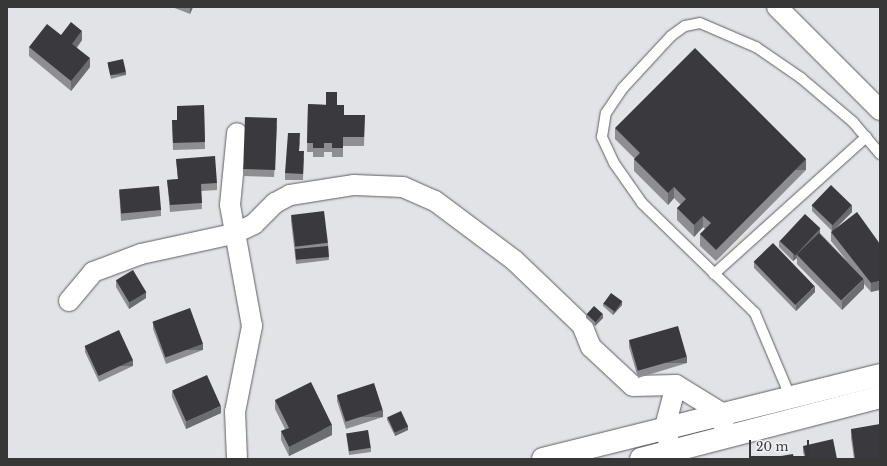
<!DOCTYPE html>
<html>
<head>
<meta charset="utf-8">
<style>
  body { margin:0 }
  #map { position:relative; width:887px; height:466px; overflow:hidden; background:#e2e3e7; font-family:"Libre Baskerville",serif }
  div>[style] { position:absolute }
  .roads { filter:drop-shadow(0 0 1px #5d5e61) drop-shadow(0 0 1px #5d5e61) }
  .service>* { height:10px; margin:-5px; padding:0 5px; transform-origin:5px; border-radius:5px; background:#fff }
  .minor>* { height:20px; margin:-10px; padding:0 10px; transform-origin:10px; border-radius:10px; background:#fff }
  .secondary>* { height:22px; margin:-11px; padding:0 11px; transform-origin:11px; border-radius:11px; background:#fff }
  .wall>* { inset:0; background:#8e8e92 }
  .shaded-wall>* { inset:0; background:#6c6d71; transform-origin:0 0 }
  .building>* { inset:0; background:#3a3a3e; transform-origin:0 0 }
  span { translate:-50% -50%; white-space:nowrap; text-align:center; line-height:1.15; -webkit-text-stroke:4px #f0f0f4; paint-order:stroke }
  .frame { position:absolute; inset:0; border:8px solid #373738; pointer-events:none }
  .scale { position:absolute; left:749px; top:440px; width:60px; height:18px; box-sizing:border-box; border:2px solid #373738; border-top:0; padding-left:5px; font-size:12px; line-height:14px; white-space:nowrap; color:#373738; -webkit-text-stroke:3px #f0f0f4; paint-order:stroke }
</style>
</head>
<body>
<div id="map">
  <div class="roads">
    <div class="service">
      <i style="left:714px;top:274px;width:205px;rotate:-42deg"></i>
      <i style="left:790px;top:396px;width:90px;rotate:-112.9deg"></i>
      <i style="left:755px;top:313px;width:158px;rotate:-135.8deg"></i>
      <i style="left:642px;top:203px;width:49px;rotate:-125deg"></i>
      <i style="left:614px;top:163px;width:29px;rotate:-115deg"></i>
      <i style="left:602px;top:137px;width:24px;rotate:-81deg"></i>
      <i style="left:606px;top:113px;width:29px;rotate:-56deg"></i>
      <i style="left:622px;top:89px;width:72px;rotate:-47.2deg"></i>
      <i style="left:671px;top:36px;width:17px;rotate:-36deg"></i>
      <i style="left:685px;top:26px;width:15px;rotate:-11deg"></i>
      <i style="left:700px;top:23px;width:61px;rotate:23.2deg"></i>
      <i style="left:756px;top:47px;width:55px;rotate:34.6deg"></i>
      <i style="left:801px;top:78px;width:68px;rotate:40.2deg"></i>
      <i style="left:853px;top:122px;width:42px;rotate:49.8deg"></i>
    </div>
    <div class="minor">
      <i style="left:777px;top:7px;width:146px;rotate:45deg"></i>
      <i style="left:69px;top:301px;width:38px;rotate:-50deg"></i>
      <i style="left:93px;top:272px;width:51px;rotate:-20.6deg"></i>
      <i style="left:141px;top:254px;width:94px;rotate:-12.3deg"></i>
      <i style="left:233px;top:234px;width:23px;rotate:-25deg"></i>
      <i style="left:254px;top:224px;width:30px;rotate:-45deg"></i>
      <i style="left:275px;top:203px;width:17px;rotate:-28deg"></i>
      <i style="left:290px;top:195px;width:65px;rotate:-8.9deg"></i>
      <i style="left:354px;top:185px;width:49px;rotate:2.3deg"></i>
      <i style="left:403px;top:187px;width:35px;rotate:24deg"></i>
      <i style="left:435px;top:201px;width:99px;rotate:36.8deg"></i>
      <i style="left:514px;top:260px;width:94px;rotate:43.7deg"></i>
      <i style="left:582px;top:325px;width:24px;rotate:68deg"></i>
      <i style="left:591px;top:347px;width:57px;rotate:42.9deg"></i>
      <i style="left:633px;top:386px;width:43px;rotate:-1.3deg"></i>
      <i style="left:676px;top:385px;width:52px;rotate:31.5deg"></i>
      <i style="left:720px;top:412px;width:16px;rotate:75deg"></i>
      <i style="left:669px;top:443px;width:16px;rotate:-104deg"></i>
      <i style="left:665px;top:427px;width:43px;rotate:-75.3deg"></i>
      <i style="left:237px;top:459px;width:47px;rotate:-92.4deg"></i>
      <i style="left:235px;top:412px;width:88px;rotate:-78.8deg"></i>
      <i style="left:252px;top:326px;width:123px;rotate:-100.3deg"></i>
      <i style="left:230px;top:205px;width:72px;rotate:-84.4deg"></i>
    </div>
    <div class="secondary">
      <i style="left:543px;top:459px;width:347px;rotate:-14deg"></i>
      <i style="left:641px;top:459px;width:247px;rotate:-14.5deg"></i>
    </div>
  </div>
  <div class="wall">
    <i style="clip-path:polygon(172px 7px,193px 7px,190px 14px)"></i>
    <i style="clip-path:polygon(61px 35px,82px 40px,77px 48px,90px 67px,71px 91px,29px 56px,29px 47px)"></i>
    <i style="clip-path:polygon(108px 63px,126px 75px,111px 79px,108px 66px)"></i>
    <i style="clip-path:polygon(308px 104px,337px 105px,344px 115px,365px 115px,364px 146px,343px 146px,343px 157px,332px 157px,332px 152px,324px 152px,324px 157px,313px 157px,313px 152px,307px 152px)"></i>
    <i style="clip-path:polygon(204px 105px,205px 149px,173px 150px,172px 120px,177px 120px)"></i>
    <i style="clip-path:polygon(277px 125px,274px 177px,243px 176px,243px 169px)"></i>
    <i style="clip-path:polygon(615px 128px,806px 170px,716px 261px,700px 246px,700px 234px,705px 229px,703px 227px,694px 237px,677px 220px,677px 208px,681px 205px,674px 198px,668px 205px,634px 171px,634px 159px,635px 159px,615px 139px)"></i>
    <i style="clip-path:polygon(300px 140px,299px 151px,304px 158px,303px 180px,285px 180px,285px 173px)"></i>
    <i style="clip-path:polygon(176px 159px,217px 183px,217px 190px,201px 191px,202px 209px,170px 212px,167px 180px,178px 179px)"></i>
    <i style="clip-path:polygon(119px 191px,161px 210px,161px 216px,121px 221px)"></i>
    <i style="clip-path:polygon(812px 205px,852px 212px,836px 228px,880px 244px,871px 292px,864px 284px,864px 288px,842px 310px,797px 264px,797px 258px,793px 261px,779px 247px,779px 241px,820px 233px,847px 261px,831px 241px,831px 232px,832px 231px,812px 211px)"></i>
    <i style="clip-path:polygon(291px 215px,328px 243px,329px 260px,296px 264px,291px 221px)"></i>
    <i style="clip-path:polygon(754px 262px,815px 292px,796px 311px,754px 268px)"></i>
    <i style="clip-path:polygon(116px 281px,146px 298px,129px 309px,116px 287px)"></i>
    <i style="clip-path:polygon(603px 303px,622px 305px,613px 315px,603px 306px)"></i>
    <i style="clip-path:polygon(586px 314px,603px 318px,595px 326px,586px 318px)"></i>
    <i style="clip-path:polygon(153px 322px,203px 350px,166px 364px,153px 329px)"></i>
    <i style="clip-path:polygon(629px 341px,687px 363px,638px 378px,629px 347px)"></i>
    <i style="clip-path:polygon(85px 346px,133px 366px,99px 382px,85px 352px)"></i>
    <i style="clip-path:polygon(172px 391px,221px 413px,186px 429px,172px 397px)"></i>
    <i style="clip-path:polygon(337px 395px,383px 417px,346px 429px,337px 401px)"></i>
    <i style="clip-path:polygon(275px 400px,332px 435px,289px 456px,281px 440px,281px 431px,285px 429px,275px 409px)"></i>
    <i style="clip-path:polygon(387px 417px,408px 430px,395px 436px,387px 420px)"></i>
    <i style="clip-path:polygon(851px 429px,880px 459px,854px 459px,851px 438px)"></i>
    <i style="clip-path:polygon(346px 433px,371px 448px,371px 452px,349px 455px)"></i>
    <i style="clip-path:polygon(803px 446px,837px 459px,805px 459px,803px 452px)"></i>
  </div>
  <div class="shaded-wall">
    <i style="clip-path:polygon(191px 7px,193px 7px,190px 14px,190px 8px)"></i>
    <i style="clip-path:polygon(82px 31px,82px 40px,72px 53px,72px 44px)"></i>
    <i style="clip-path:polygon(90px 58px,90px 67px,71px 91px,71px 81px)"></i>
    <i style="left:126px;top:72px;width:3px;height:16px;rotate:90deg"></i>
    <i style="left:806px;top:159px;width:11px;height:128px;rotate:90deg"></i>
    <i style="clip-path:polygon(674px 187px,674px 198px,668px 205px,668px 193px)"></i>
    <i style="clip-path:polygon(852px 205px,852px 212px,832px 232px,832px 225px)"></i>
    <i style="clip-path:polygon(703px 216px,703px 227px,694px 237px,694px 225px)"></i>
    <i style="clip-path:polygon(820px 228px,820px 235px,797px 255px,797px 258px,793px 261px,793px 255px)"></i>
    <i style="clip-path:polygon(864px 279px,864px 288px,842px 310px,842px 301px)"></i>
    <i style="clip-path:polygon(880px 281px,880px 290px,871px 292px,871px 283px)"></i>
    <i style="clip-path:polygon(815px 286px,815px 292px,796px 311px,796px 305px)"></i>
    <i style="clip-path:polygon(146px 292px,146px 298px,129px 309px,129px 303px)"></i>
    <i style="clip-path:polygon(622px 301px,622px 305px,613px 315px,613px 312px)"></i>
    <i style="clip-path:polygon(603px 314px,603px 318px,595px 326px,595px 323px)"></i>
    <i style="left:203px;top:344px;width:6px;height:40px;rotate:90deg"></i>
    <i style="left:687px;top:357px;width:6px;height:51px;rotate:90deg"></i>
    <i style="left:133px;top:360px;width:6px;height:38px;rotate:90deg"></i>
    <i style="clip-path:polygon(221px 406px,221px 413px,186px 429px,186px 422px)"></i>
    <i style="left:383px;top:410px;width:7px;height:39px;rotate:90deg"></i>
    <i style="clip-path:polygon(332px 425px,332px 435px,289px 456px,289px 447px)"></i>
    <i style="clip-path:polygon(408px 426px,408px 430px,395px 436px,395px 433px)"></i>
  </div>
  <div class="building">
    <i style="clip-path:polygon(71px 22px,82px 31px,72px 44px,90px 58px,71px 81px,29px 47px,47px 24px,61px 35px)"></i>
    <i style="clip-path:polygon(695px 48px,806px 159px,716px 250px,700px 234px,711px 223px,703px 216px,694px 225px,677px 208px,686px 199px,674px 187px,668px 193px,634px 159px,640px 153px,615px 128px)"></i>
    <i style="left:123px;top:59px;width:13px;height:16px;rotate:77deg"></i>
    <i style="clip-path:polygon(326px 92px,337px 92px,337px 105px,344px 105px,344px 115px,365px 115px,364px 137px,343px 137px,343px 148px,332px 148px,332px 143px,324px 143px,324px 148px,313px 148px,313px 143px,307px 143px,308px 104px,326px 105px)"></i>
    <i style="clip-path:polygon(204px 105px,205px 142px,173px 143px,172px 120px,177px 120px,177px 106px)"></i>
    <i style="left:245px;top:117px;width:32px;height:52px;rotate:2deg"></i>
    <i style="clip-path:polygon(288px 133px,300px 133px,299px 151px,304px 151px,303px 174px,285px 173px)"></i>
    <i style="clip-path:polygon(215px 156px,217px 183px,201px 184px,202px 203px,170px 205px,167px 180px,178px 179px,176px 159px)"></i>
    <i style="left:831px;top:185px;width:29px;height:28px;rotate:44deg"></i>
    <i style="left:159px;top:186px;width:24px;height:40px;rotate:85deg"></i>
    <i style="left:324px;top:211px;width:32px;height:33px;rotate:83deg"></i>
    <i style="clip-path:polygon(857px 212px,880px 244px,880px 281px,871px 283px,831px 232px)"></i>
    <i style="left:805px;top:214px;width:21px;height:37px;rotate:43deg"></i>
    <i style="left:819px;top:233px;width:64px;height:31px;rotate:46deg"></i>
    <i style="left:773px;top:243px;width:60px;height:27px;rotate:46deg"></i>
    <i style="left:328px;top:246px;width:11px;height:33px;rotate:85deg"></i>
    <i style="left:133px;top:270px;width:26px;height:20px;rotate:59deg"></i>
    <i style="left:611px;top:293px;width:14px;height:13px;rotate:36deg"></i>
    <i style="left:594px;top:306px;width:12px;height:11px;rotate:42deg"></i>
    <i style="left:190px;top:308px;width:38px;height:40px;rotate:70deg"></i>
    <i style="left:678px;top:326px;width:32px;height:51px;rotate:74deg"></i>
    <i style="left:119px;top:330px;width:33px;height:38px;rotate:65deg"></i>
    <i style="left:207px;top:375px;width:34px;height:38px;rotate:66deg"></i>
    <i style="clip-path:polygon(311px 382px,332px 425px,289px 447px,281px 431px,289px 428px,275px 400px)"></i>
    <i style="left:374px;top:383px;width:28px;height:39px;rotate:72deg"></i>
    <i style="left:401px;top:411px;width:17px;height:15px;rotate:65deg"></i>
    <i style="clip-path:polygon(880px 424px,880px 459px,855px 459px,851px 429px)"></i>
    <i style="left:368px;top:430px;width:18px;height:22px;rotate:81deg"></i>
    <i style="clip-path:polygon(833px 439px,837px 459px,806px 459px,803px 446px)"></i>
    <i style="clip-path:polygon(793px 454px,794px 459px,763px 459px)"></i>
  </div>
  <div class="frame"></div>
  <div class="scale">20 m</div>
</div>
</body>
</html>
